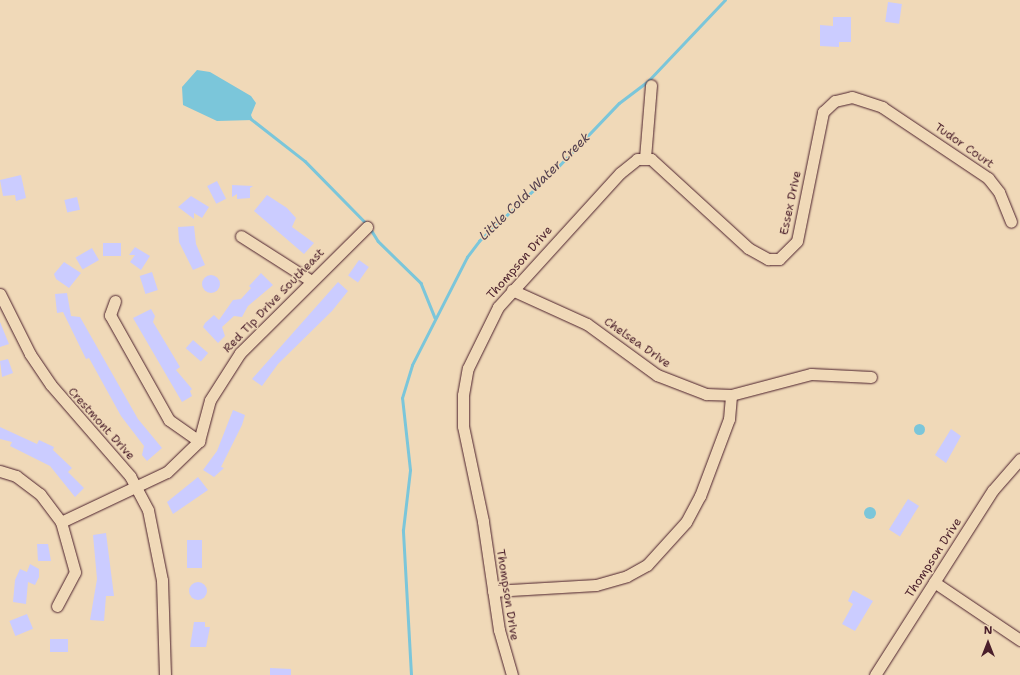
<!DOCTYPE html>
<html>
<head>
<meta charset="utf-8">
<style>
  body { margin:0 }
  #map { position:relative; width:1020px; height:675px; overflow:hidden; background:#f0d9b8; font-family:"Shantell Sans",sans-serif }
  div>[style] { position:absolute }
  .water>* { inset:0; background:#7bc6da }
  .round { border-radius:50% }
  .stream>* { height:2.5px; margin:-1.25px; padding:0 1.25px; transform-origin:1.25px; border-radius:1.25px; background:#7bc6da }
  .building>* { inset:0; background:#cbccff; transform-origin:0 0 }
  .roads { filter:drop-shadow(0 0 1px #4a1f2b) drop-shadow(0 0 1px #4a1f2b) }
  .street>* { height:11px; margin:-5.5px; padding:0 5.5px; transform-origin:5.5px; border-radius:5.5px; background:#f0d9b8 }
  span { translate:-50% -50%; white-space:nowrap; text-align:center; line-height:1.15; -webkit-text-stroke:3px #f0d9b8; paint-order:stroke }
  .street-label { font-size:12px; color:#4a1f2b }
  .water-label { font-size:13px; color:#54404e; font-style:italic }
  .north { position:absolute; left:968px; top:623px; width:40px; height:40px; -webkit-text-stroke:3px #f0d9b8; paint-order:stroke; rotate:0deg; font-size:11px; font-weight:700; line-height:16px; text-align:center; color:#4a1f2b }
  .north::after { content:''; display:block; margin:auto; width:14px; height:18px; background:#4a1f2b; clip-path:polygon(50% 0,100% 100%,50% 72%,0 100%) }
</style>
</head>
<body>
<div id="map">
  <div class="water">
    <i style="clip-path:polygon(197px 70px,210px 72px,251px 96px,256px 103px,251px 115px,253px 120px,217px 121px,183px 105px,182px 87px)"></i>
    <i class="round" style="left:913.5px;top:423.5px;width:11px;height:11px"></i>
    <i class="round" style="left:864px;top:507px;width:12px;height:12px"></i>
  </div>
  <div class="stream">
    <i style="left:250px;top:118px;width:70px;rotate:38deg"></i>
    <i style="left:305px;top:161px;width:88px;rotate:45.5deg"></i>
    <i style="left:370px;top:228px;width:15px;rotate:58deg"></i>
    <i style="left:378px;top:241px;width:60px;rotate:44.3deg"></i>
    <i style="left:421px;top:283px;width:37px;rotate:68deg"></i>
    <i style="left:411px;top:675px;width:145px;rotate:-93.2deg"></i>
    <i style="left:403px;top:530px;width:60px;rotate:-83.3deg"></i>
    <i style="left:410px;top:470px;width:72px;rotate:-96.3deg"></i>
    <i style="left:402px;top:398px;width:34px;rotate:-73deg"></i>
    <i style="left:412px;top:365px;width:121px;rotate:-63deg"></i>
    <i style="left:467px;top:257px;width:20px;rotate:-53deg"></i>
    <i style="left:479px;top:241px;width:101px;rotate:-43deg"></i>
    <i style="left:553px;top:172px;width:95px;rotate:-46.3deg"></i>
    <i style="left:619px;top:103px;width:38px;rotate:-37deg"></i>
    <i style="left:649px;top:80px;width:110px;rotate:-46.5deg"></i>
  </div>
  <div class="building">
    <i style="left:888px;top:2px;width:14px;height:20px;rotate:8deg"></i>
    <i style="clip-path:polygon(833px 17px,851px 17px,851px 42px,839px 42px,839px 47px,820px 46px,820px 25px,833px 26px)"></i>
    <i style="clip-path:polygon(21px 175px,26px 198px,16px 201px,15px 195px,3px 196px,0 180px)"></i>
    <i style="left:217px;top:181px;width:20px;height:11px;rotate:63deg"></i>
    <i style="clip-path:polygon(232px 185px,253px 186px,250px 188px,250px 198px,237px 199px,237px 194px,232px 197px)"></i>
    <i style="clip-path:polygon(267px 195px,287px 208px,296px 218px,292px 227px,314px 243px,304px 254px,254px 211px)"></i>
    <i style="clip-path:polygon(191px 196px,209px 207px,202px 218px,194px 213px,194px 219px,178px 207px)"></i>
    <i style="left:77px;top:197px;width:13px;height:13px;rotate:77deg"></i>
    <i style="clip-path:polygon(194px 226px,196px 244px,205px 265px,193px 270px,179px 242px,178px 227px)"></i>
    <i style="left:103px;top:243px;width:18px;height:13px"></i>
    <i style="clip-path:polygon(135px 247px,150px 256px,141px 270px,130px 262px,135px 255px,129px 255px)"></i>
    <i style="left:92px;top:248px;width:14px;height:19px;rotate:60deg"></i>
    <i style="left:359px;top:260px;width:12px;height:19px;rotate:35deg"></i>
    <i style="clip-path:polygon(64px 262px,81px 273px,69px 288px,56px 279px,54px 274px)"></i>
    <i style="left:152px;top:272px;width:19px;height:13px;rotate:72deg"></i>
    <i style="clip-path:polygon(261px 273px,273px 285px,248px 306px,242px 317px,234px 316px,222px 327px,225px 336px,218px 343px,203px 327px,205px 323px,214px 315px,219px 320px,233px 300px,241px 299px,251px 288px,249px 286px)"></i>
    <i class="round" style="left:202px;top:275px;width:18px;height:18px"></i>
    <i style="clip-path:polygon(338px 282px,348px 291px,332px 311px,278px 364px,262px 386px,252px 379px)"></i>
    <i style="clip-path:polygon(67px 293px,71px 316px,80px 317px,138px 419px,162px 448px,147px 461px,142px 455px,144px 446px,121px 416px,89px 358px,86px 359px,63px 312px,57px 313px,55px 294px)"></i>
    <i style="clip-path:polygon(151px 309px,155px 316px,153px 322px,180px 367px,176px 370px,192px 389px,190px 391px,192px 396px,182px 402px,133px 318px)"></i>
    <i style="clip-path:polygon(0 322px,9px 344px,0 347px)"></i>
    <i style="left:193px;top:340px;width:20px;height:11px;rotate:41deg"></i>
    <i style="clip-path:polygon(8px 359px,13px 373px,2px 377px,0 361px)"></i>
    <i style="clip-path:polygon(233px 410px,245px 415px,242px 425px,221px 467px,224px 468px,214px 477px,203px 470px,217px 451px)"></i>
    <i style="clip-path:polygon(0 427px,37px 444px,39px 440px,54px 447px,53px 450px,72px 468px,68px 472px,84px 488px,75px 497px,50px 466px,10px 446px,12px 442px,0 439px)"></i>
    <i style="clip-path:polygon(951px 429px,961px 436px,946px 463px,935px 455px)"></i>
    <i style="clip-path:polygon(198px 477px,208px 490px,173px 514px,167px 502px)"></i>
    <i style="left:908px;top:499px;width:13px;height:36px;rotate:32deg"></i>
    <i style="clip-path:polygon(106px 533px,114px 596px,106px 596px,104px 621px,90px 620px,97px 579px,93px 535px)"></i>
    <i style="left:187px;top:540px;width:15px;height:28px"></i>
    <i style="clip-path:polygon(37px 544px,48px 544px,51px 561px,38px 561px)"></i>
    <i style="clip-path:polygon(30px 564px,39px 569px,39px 577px,35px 585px,28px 582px,26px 604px,13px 602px,15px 580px,20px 569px,27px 572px)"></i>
    <i class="round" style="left:189px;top:582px;width:18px;height:18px"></i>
    <i style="clip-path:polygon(853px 590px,873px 601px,855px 631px,842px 624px,853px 604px,848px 601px)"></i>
    <i style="left:27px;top:614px;width:16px;height:19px;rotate:68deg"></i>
    <i style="clip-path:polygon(194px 622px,205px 622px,205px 627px,210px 627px,206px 647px,190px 647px)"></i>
    <i style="left:50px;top:639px;width:18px;height:13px"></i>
    <i style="clip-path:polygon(270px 668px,291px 669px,291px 675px,270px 675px)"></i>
  </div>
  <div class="roads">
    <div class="street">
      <i style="left:645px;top:158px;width:73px;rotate:-85.3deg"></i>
      <i style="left:241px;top:236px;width:82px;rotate:32.5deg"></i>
      <i style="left:512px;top:290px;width:82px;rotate:24.4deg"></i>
      <i style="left:587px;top:324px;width:87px;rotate:36.1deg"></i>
      <i style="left:657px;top:375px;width:53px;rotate:21.2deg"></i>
      <i style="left:706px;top:394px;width:25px;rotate:2deg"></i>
      <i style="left:731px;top:395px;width:83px;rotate:-14.7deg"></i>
      <i style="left:811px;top:374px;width:60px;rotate:2.9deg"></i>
      <i style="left:0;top:294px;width:67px;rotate:63.4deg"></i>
      <i style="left:30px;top:354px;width:37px;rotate:56deg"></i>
      <i style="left:51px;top:385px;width:121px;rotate:49deg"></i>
      <i style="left:130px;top:476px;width:38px;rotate:62deg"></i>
      <i style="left:148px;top:510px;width:71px;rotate:78.7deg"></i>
      <i style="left:162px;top:580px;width:95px;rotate:88.2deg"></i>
      <i style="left:115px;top:301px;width:15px;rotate:110deg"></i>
      <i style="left:110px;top:315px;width:120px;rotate:60.7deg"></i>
      <i style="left:169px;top:420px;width:37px;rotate:35deg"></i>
      <i style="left:0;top:471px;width:17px;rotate:17deg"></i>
      <i style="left:16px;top:476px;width:30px;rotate:37deg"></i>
      <i style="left:40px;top:494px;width:35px;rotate:53deg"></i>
      <i style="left:61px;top:522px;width:117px;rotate:-25.3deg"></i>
      <i style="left:167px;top:472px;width:45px;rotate:-44.1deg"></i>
      <i style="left:199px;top:441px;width:42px;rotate:-75deg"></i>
      <i style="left:210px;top:400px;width:56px;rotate:-57.4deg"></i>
      <i style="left:240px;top:353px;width:179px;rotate:-44.8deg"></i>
      <i style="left:934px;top:582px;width:104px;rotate:34deg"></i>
      <i style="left:493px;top:591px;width:103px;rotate:-3.3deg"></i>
      <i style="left:596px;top:585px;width:32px;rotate:-16deg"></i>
      <i style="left:627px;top:576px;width:23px;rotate:-29deg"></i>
      <i style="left:647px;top:565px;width:58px;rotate:-47.8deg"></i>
      <i style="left:686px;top:522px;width:30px;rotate:-62deg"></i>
      <i style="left:700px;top:496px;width:82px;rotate:-69.4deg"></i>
      <i style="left:729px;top:419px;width:24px;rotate:-85deg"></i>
      <i style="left:57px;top:606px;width:38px;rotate:-62deg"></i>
      <i style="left:75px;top:572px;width:52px;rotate:-105.6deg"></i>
      <i style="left:512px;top:675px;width:47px;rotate:-106.1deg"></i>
      <i style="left:499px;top:630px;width:110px;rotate:-98.4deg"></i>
      <i style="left:483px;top:521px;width:97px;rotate:-101.9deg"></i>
      <i style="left:463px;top:426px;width:31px;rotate:-90deg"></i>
      <i style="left:463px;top:395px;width:27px;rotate:-80deg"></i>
      <i style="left:468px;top:368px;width:68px;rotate:-63.8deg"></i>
      <i style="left:498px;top:307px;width:181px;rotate:-47.7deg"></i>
      <i style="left:620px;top:173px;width:22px;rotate:-39deg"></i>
      <i style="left:637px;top:159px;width:14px"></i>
      <i style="left:651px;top:159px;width:132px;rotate:42.5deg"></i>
      <i style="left:748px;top:248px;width:23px;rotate:29deg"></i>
      <i style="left:768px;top:259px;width:11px"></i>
      <i style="left:779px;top:259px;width:25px;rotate:-45deg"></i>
      <i style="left:797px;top:241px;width:132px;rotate:-78.6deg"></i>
      <i style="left:823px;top:112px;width:16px;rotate:-43deg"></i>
      <i style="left:835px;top:101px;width:17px;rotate:-13deg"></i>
      <i style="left:852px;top:97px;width:32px;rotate:18deg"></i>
      <i style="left:882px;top:107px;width:128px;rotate:33.8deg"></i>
      <i style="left:988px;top:178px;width:18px;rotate:52deg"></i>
      <i style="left:999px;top:192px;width:32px;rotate:68deg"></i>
      <i style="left:875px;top:675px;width:219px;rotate:-57.5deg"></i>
      <i style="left:993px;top:490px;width:41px;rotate:-48.9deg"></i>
    </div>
  </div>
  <div class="street-label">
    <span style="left:964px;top:146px;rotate:35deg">Tudor Court</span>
    <span style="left:791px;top:203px;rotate:-78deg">Essex Drive</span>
    <span style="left:520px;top:263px;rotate:-49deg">Thompson Drive</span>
    <span style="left:274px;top:301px;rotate:-46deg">Red Tip Drive Southeast</span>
    <span style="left:637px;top:343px;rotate:35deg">Chelsea Drive</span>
    <span style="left:101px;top:424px;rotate:48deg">Crestmont Drive</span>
    <span style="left:934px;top:558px;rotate:-57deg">Thompson Drive</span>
    <span style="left:507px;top:595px;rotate:81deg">Thompson Drive</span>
  </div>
  <div class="water-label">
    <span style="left:535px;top:187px;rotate:-44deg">Little Cold Water Creek</span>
  </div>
  <div class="north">N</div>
</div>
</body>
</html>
